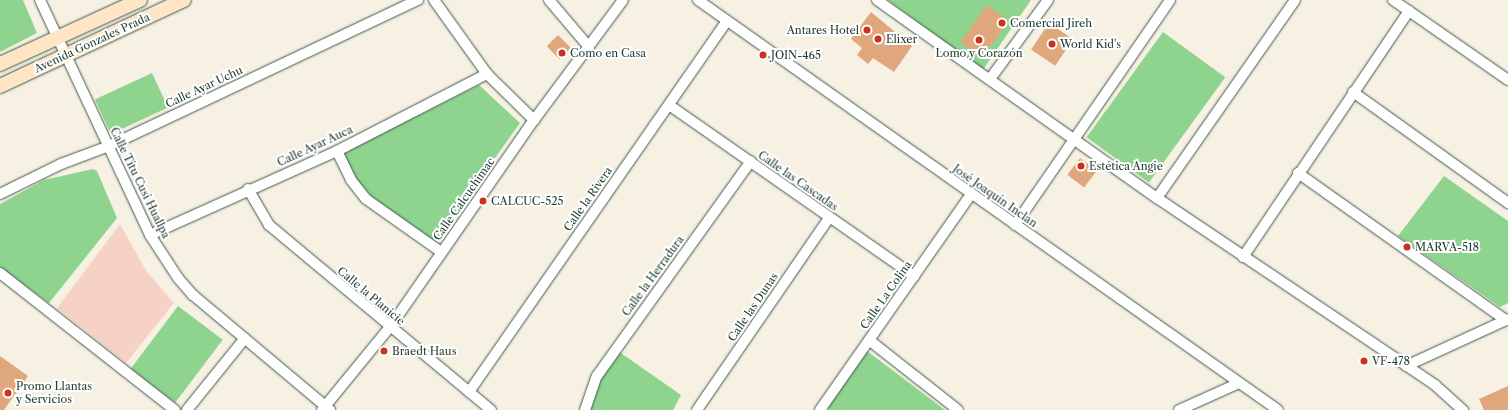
<!DOCTYPE html>
<html>
<head>
<meta charset="utf-8">
<style>
  body { margin:0 }
  #map { position:relative; width:1508px; height:410px; overflow:hidden; background:#f6f1e2; font-family:"Libre Caslon Text",serif }
  div>[style] { position:absolute }
  .built>* { inset:0; background:#f6d2c4 }
  .green>* { inset:0; background:#8ed48e; transform-origin:0 0 }
  .building>* { inset:0; background:#e0a77c; transform-origin:0 0 }
  .roads { filter:drop-shadow(0 0 1px #3f584e) drop-shadow(0 0 1px #3f584e) }
  .street>* { height:10px; margin:-5px; padding:0 5px; transform-origin:5px; border-radius:5px; background:#fff }
  .secondary>* { height:14px; margin:-7px; padding:0 7px; transform-origin:7px; border-radius:7px; background:#fee5c5 }
  .dots>* { width:11px; height:11px; translate:-50% -50%; box-sizing:border-box; border:2px solid #fff; border-radius:50% }
  span { translate:-50% -50%; white-space:nowrap; text-align:center; line-height:1.15; -webkit-text-stroke:4px #fff; paint-order:stroke }
  .poi-label { font-size:11px; color:#1f3d34 }
  .left { translate:0 -50%; text-align:left }
  .right { translate:-100% -50%; text-align:right }
  .street-label { font-size:11px; color:#1f3d34 }
</style>
</head>
<body>
<div id="map">
  <div class="built">
    <i style="clip-path:polygon(120px 224px,147px 272px,174px 303px,126px 363px,57px 308px)"></i>
  </div>
  <div class="green">
    <i style="clip-path:polygon(0 0,23px 0,37px 33px,0 52px)"></i>
    <i style="clip-path:polygon(888px 0,1031px 0,982px 71px)"></i>
    <i style="left:1163px;top:32px;width:77px;height:130px;rotate:36deg"></i>
    <i style="left:152px;top:73px;width:38px;height:63px;rotate:65deg"></i>
    <i style="clip-path:polygon(479px 85px,520px 123px,435px 242px,379px 205px,346px 167px,345px 152px)"></i>
    <i style="clip-path:polygon(93px 169px,97px 171px,117px 218px,49px 303px,0 268px,0 204px,44px 180px)"></i>
    <i style="clip-path:polygon(1444px 176px,1508px 221px,1508px 303px,1500px 307px,1398px 236px)"></i>
    <i style="left:178px;top:306px;width:56px;height:79px;rotate:37deg"></i>
    <i style="clip-path:polygon(615px 349px,681px 395px,673px 410px,583px 410px)"></i>
    <i style="clip-path:polygon(867px 351px,945px 410px,830px 410px,827px 408px)"></i>
  </div>
  <div class="building">
    <i style="left:987px;top:5px;width:27px;height:46px;rotate:36deg"></i>
    <i style="clip-path:polygon(871px 12px,912px 46px,894px 72px,873px 58px,868px 64px,857px 55px,862px 48px,851px 39px)"></i>
    <i style="left:1049px;top:23px;width:29px;height:32px;rotate:34deg"></i>
    <i style="left:558px;top:35px;width:18px;height:16px;rotate:45deg"></i>
    <i style="left:1080px;top:158px;width:21px;height:21px;rotate:37deg"></i>
    <i style="clip-path:polygon(0 356px,28px 376px,4px 410px,0 410px)"></i>
    <i style="clip-path:polygon(1508px 386px,1508px 410px,1484px 410px,1479px 399px)"></i>
  </div>
  <div class="roads">
    <div class="street">
      <i style="left:40px;top:0;width:259px;rotate:64.9deg"></i>
      <i style="left:150px;top:235px;width:51px;rotate:56.9deg"></i>
      <i style="left:178px;top:278px;width:23px;rotate:49deg"></i>
      <i style="left:193px;top:295px;width:179px;rotate:40deg"></i>
      <i style="left:434px;top:0;width:91px;rotate:54.4deg"></i>
      <i style="left:487px;top:74px;width:66px;rotate:44.4deg"></i>
      <i style="left:549px;top:0;width:62px;rotate:49.6deg"></i>
      <i style="left:698px;top:0;width:710px;rotate:35.26deg"></i>
      <i style="left:877px;top:0;width:343px;rotate:35.3deg"></i>
      <i style="left:1157px;top:198px;width:335px;rotate:33.9deg"></i>
      <i style="left:1435px;top:385px;width:38px;rotate:42deg"></i>
      <i style="left:1393px;top:0;width:140px;rotate:34.8deg"></i>
      <i style="left:990px;top:79px;width:98px;rotate:-53.7deg"></i>
      <i style="left:1353px;top:92px;width:191px;rotate:35.6deg"></i>
      <i style="left:669px;top:105px;width:299px;rotate:34.9deg"></i>
      <i style="left:337px;top:151px;width:32px;rotate:64deg"></i>
      <i style="left:351px;top:180px;width:24px;rotate:52deg"></i>
      <i style="left:366px;top:199px;width:92px;rotate:35.2deg"></i>
      <i style="left:1298px;top:173px;width:255px;rotate:35.3deg"></i>
      <i style="left:248px;top:189px;width:42px;rotate:59.7deg"></i>
      <i style="left:269px;top:225px;width:289px;rotate:39.8deg"></i>
      <i style="left:0;top:194px;width:68px;rotate:-26.2deg"></i>
      <i style="left:61px;top:164px;width:51px;rotate:-20.6deg"></i>
      <i style="left:109px;top:146px;width:342px;rotate:-25.3deg"></i>
      <i style="left:1157px;top:198px;width:241px;rotate:-55.1deg"></i>
      <i style="left:1015px;top:225px;width:273px;rotate:-55.4deg"></i>
      <i style="left:150px;top:235px;width:205px;rotate:-24.2deg"></i>
      <i style="left:337px;top:151px;width:169px;rotate:-27.2deg"></i>
      <i style="left:1243px;top:257px;width:297px;rotate:-56deg"></i>
      <i style="left:0;top:273px;width:222px;rotate:38.1deg"></i>
      <i style="left:869px;top:340px;width:113px;rotate:38.2deg"></i>
      <i style="left:1406px;top:366px;width:112px;rotate:-24.7deg"></i>
      <i style="left:469px;top:392px;width:452px;rotate:-55.2deg"></i>
      <i style="left:187px;top:410px;width:92px;rotate:-51.1deg"></i>
      <i style="left:322px;top:410px;width:107px;rotate:-50.7deg"></i>
      <i style="left:390px;top:327px;width:252px;rotate:-55.2deg"></i>
      <i style="left:534px;top:120px;width:149px;rotate:-53.4deg"></i>
      <i style="left:585px;top:410px;width:36px;rotate:-71deg"></i>
      <i style="left:597px;top:376px;width:264px;rotate:-54.4deg"></i>
      <i style="left:697px;top:410px;width:233px;rotate:-55.5deg"></i>
      <i style="left:820px;top:410px;width:264px;rotate:-55deg"></i>
      <i style="left:1179px;top:410px;width:66px;rotate:-24.2deg"></i>
    </div>
    <div class="secondary">
      <i style="left:0;top:64px;width:154px;rotate:-24.6deg"></i>
      <i style="left:0;top:86px;width:203px;rotate:-25.1deg"></i>
    </div>
  </div>
  <div class="dots">
    <i style="left:1002px;top:23px;background:#c8321e"></i>
    <i style="left:867px;top:30px;background:#c8321e"></i>
    <i style="left:878px;top:39px;background:#c8321e"></i>
    <i style="left:979px;top:40px;background:#c8321e"></i>
    <i style="left:1052px;top:44px;background:#c8321e"></i>
    <i style="left:562px;top:53px;background:#c8321e"></i>
    <i style="left:763px;top:55px;background:#c8321e"></i>
    <i style="left:1081px;top:166px;background:#c8321e"></i>
    <i style="left:483px;top:201px;background:#c8321e"></i>
    <i style="left:1407px;top:247px;background:#c8321e"></i>
    <i style="left:384px;top:351px;background:#c8321e"></i>
    <i style="left:1364px;top:361px;background:#c8321e"></i>
    <i style="left:8px;top:393px;background:#c8321e"></i>
  </div>
  <div class="poi-label">
    <span class="left" style="left:1010px;top:23px">Comercial Jireh</span>
    <span class="right" style="left:859px;top:30px">Antares Hotel</span>
    <span class="left" style="left:886px;top:39px">Elixer</span>
    <span class="left" style="left:1060px;top:44px">World Kid's</span>
    <span class="left" style="left:570px;top:53px">Como en Casa</span>
    <span style="left:979px;top:53px">Lomo y Corazón</span>
    <span class="left" style="left:771px;top:55px">JOIN-465</span>
    <span class="left" style="left:1089px;top:166px">Estética Angie</span>
    <span class="left" style="left:491px;top:201px">CALCUC-525</span>
    <span class="left" style="left:1415px;top:247px">MARVA-518</span>
    <span class="left" style="left:392px;top:351px">Braedt Haus</span>
    <span class="left" style="left:1372px;top:361px">VF-478</span>
    <span class="left" style="left:16px;top:393px">Promo Llantas<br>y Servicios</span>
  </div>
  <div class="street-label">
    <span style="left:92px;top:43px;rotate:-25deg">Avenida Gonzales Prada</span>
    <span style="left:204px;top:87px;rotate:-25deg">Calle Ayar Uchu</span>
    <span style="left:315px;top:146px;rotate:-25deg">Calle Ayar Auca</span>
    <span style="left:798px;top:181px;rotate:35deg">Calle las Cascadas</span>
    <span style="left:140px;top:183px;rotate:64deg">Calle Titu Cusi Huallpa</span>
    <span style="left:995px;top:196px;rotate:35deg">José Joaquín Inclan</span>
    <span style="left:464px;top:199px;rotate:-55deg">Calle Calcuchimac</span>
    <span style="left:588px;top:199px;rotate:-55deg">Calle la Rivera</span>
    <span style="left:653px;top:276px;rotate:-54deg">Calle la Herradura</span>
    <span style="left:886px;top:295px;rotate:-55deg">Calle La Colina</span>
    <span style="left:371px;top:296px;rotate:40deg">Calle la Planicie</span>
    <span style="left:753px;top:307px;rotate:-56deg">Calle las Dunas</span>
  </div>
</div>
</body>
</html>
